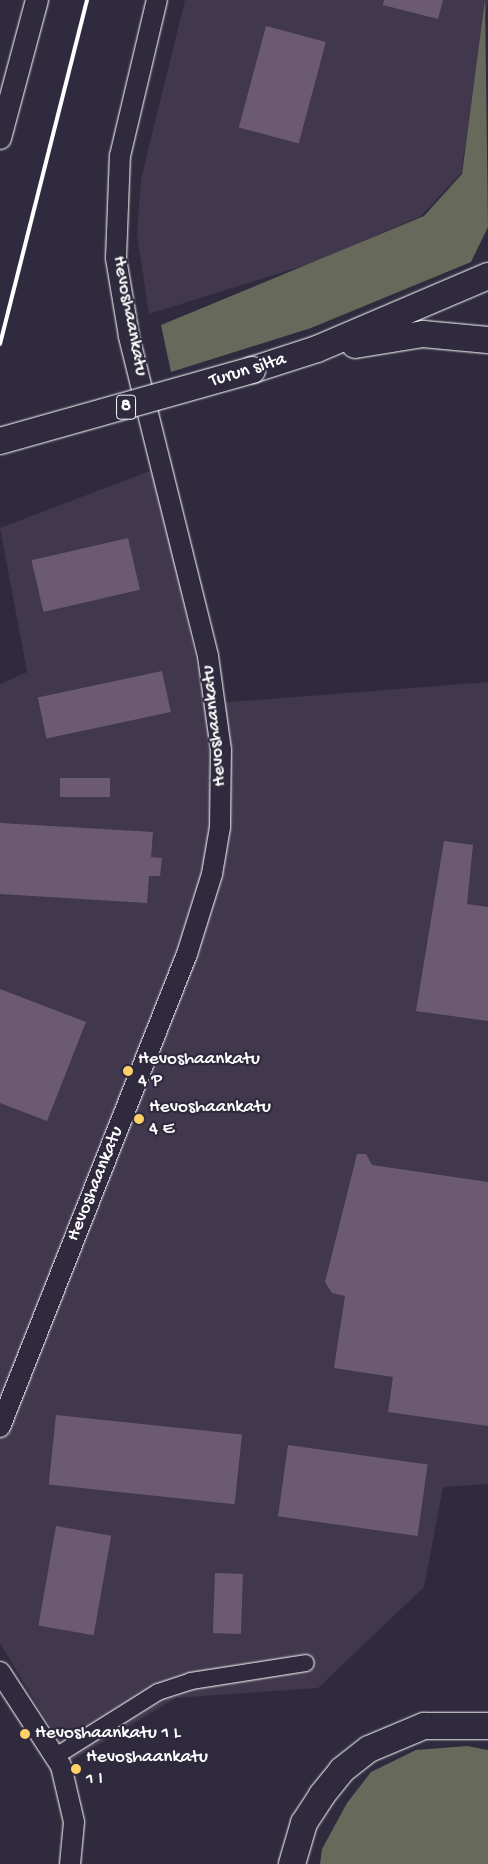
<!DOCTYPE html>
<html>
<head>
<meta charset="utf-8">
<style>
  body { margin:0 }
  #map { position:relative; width:488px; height:1864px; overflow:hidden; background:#2f2a3d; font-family:"Gochi Hand",sans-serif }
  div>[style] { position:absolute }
  .built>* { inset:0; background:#41384e }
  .green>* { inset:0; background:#67695a }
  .building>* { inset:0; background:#6c5a74; transform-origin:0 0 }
  .roads { filter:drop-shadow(0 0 1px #fff) drop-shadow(0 0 1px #fff) }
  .minor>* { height:16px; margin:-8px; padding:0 8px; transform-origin:8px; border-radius:8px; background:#2f2a3d }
  .tertiary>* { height:20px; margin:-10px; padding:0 10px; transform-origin:10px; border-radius:10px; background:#2f2a3d }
  .secondary>* { height:22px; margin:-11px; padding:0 11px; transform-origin:11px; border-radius:11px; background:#2f2a3d }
  .trunk>* { height:26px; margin:-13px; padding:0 13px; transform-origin:13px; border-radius:13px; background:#2f2a3d }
  .rail>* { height:4px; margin:-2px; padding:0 2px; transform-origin:2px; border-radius:2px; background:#fff }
  .bridges { filter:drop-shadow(0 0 1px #fff) drop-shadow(0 0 1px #fff) }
  .trunk-bridge>* { height:26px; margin:-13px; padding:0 13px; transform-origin:13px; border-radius:13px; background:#2f2a3d }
  .dots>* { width:14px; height:14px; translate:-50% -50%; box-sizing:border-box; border:2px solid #2f2a3d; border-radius:50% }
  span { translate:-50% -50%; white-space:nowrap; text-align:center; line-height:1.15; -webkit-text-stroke:4.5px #2f2a3d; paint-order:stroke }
  .shield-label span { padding:1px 4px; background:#2f2a3d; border:1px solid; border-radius:4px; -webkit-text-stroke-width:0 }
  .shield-label { font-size:18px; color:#fff; font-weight:700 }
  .street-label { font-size:19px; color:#fff }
  .poi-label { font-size:19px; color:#fff }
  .left { translate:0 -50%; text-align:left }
</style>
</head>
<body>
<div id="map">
  <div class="built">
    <i style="clip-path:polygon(185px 0,488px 0,461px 173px,421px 216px,312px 263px,149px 314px,137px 235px,141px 179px)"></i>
    <i style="clip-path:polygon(155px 469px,205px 704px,488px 682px,488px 1484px,443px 1487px,424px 1587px,318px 1688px,176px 1698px,71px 1761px,0 1643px,0 684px,27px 672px,0 528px)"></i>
  </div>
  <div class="green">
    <i style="clip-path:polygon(485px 0,488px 227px,471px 262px,311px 328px,171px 372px,161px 325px,424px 216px,462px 174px)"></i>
    <i style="clip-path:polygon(467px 1746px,488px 1750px,488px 1864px,320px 1864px,322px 1849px,347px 1803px,371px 1772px,416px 1750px)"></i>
  </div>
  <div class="building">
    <i style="clip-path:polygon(384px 0,443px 0,438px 19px,383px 5px)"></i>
    <i style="left:266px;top:26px;width:62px;height:105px;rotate:15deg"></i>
    <i style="left:128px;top:538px;width:53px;height:99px;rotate:77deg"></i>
    <i style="left:162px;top:671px;width:42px;height:127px;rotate:78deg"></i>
    <i style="left:60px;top:778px;width:50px;height:19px"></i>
    <i style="clip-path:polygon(0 823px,153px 832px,151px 857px,162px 858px,160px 876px,149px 876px,147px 903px,0 894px)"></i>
    <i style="clip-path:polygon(444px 841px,473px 845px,467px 904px,488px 907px,488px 1021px,416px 1011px)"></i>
    <i style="clip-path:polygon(0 989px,86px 1022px,47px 1121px,0 1103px)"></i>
    <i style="clip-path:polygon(357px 1154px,366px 1154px,372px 1165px,488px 1182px,488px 1426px,388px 1412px,393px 1377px,334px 1368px,345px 1296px,332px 1293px,325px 1282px)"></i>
    <i style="left:56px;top:1415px;width:187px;height:70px;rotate:6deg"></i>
    <i style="left:288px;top:1445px;width:141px;height:72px;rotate:8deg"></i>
    <i style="left:56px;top:1526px;width:56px;height:101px;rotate:10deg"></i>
    <i style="left:215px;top:1573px;width:28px;height:60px;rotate:2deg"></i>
  </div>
  <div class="roads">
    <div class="minor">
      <i style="left:56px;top:1756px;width:120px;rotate:-32.1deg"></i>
      <i style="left:158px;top:1692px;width:35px;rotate:-18deg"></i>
      <i style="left:191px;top:1681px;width:116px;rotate:-8.9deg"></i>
    </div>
    <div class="tertiary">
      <i style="left:0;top:1427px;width:509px;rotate:-68.43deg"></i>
      <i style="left:187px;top:954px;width:84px;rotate:-72.6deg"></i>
      <i style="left:212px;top:874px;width:48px;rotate:-80.3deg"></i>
      <i style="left:220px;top:827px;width:77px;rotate:-89.3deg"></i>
      <i style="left:221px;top:750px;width:95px;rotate:-97.9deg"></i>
      <i style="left:208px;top:656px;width:330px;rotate:-103.9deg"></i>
      <i style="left:129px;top:336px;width:79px;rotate:-99.5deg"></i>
      <i style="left:116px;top:258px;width:102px;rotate:-87.8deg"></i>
      <i style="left:120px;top:156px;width:160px;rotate:-76.7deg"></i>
      <i style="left:0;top:1672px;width:112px;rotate:57deg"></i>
      <i style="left:61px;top:1766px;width:57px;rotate:76.9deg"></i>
      <i style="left:74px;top:1822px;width:42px;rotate:95.4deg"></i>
    </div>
    <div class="secondary">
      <i style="left:0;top:138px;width:143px;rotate:-75deg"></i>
    </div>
    <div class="trunk">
      <i style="left:355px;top:345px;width:69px;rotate:-9.2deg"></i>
      <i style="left:423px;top:334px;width:65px;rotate:5.3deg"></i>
      <i style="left:252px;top:370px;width:68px;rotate:-17.9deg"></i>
      <i style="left:317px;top:349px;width:186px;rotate:-23.1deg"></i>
      <i style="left:292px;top:1864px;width:43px;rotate:-73.7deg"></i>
      <i style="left:304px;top:1823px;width:33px;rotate:-57deg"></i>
      <i style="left:322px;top:1795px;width:32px;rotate:-51deg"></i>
      <i style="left:342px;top:1770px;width:34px;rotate:-38deg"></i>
      <i style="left:369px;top:1749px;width:60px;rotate:-22.7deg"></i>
      <i style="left:424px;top:1726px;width:64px"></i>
    </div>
  </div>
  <div class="rail">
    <i style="left:0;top:344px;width:355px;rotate:-75.8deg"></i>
  </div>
  <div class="bridges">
    <div class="trunk-bridge">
      <i style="left:0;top:441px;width:262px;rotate:-15.7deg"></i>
    </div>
  </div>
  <div class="dots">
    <i style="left:128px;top:1071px;background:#ffd166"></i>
    <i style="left:139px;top:1119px;background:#ffd166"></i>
    <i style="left:25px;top:1734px;background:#ffd166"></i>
    <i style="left:76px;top:1769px;background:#ffd166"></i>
  </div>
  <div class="shield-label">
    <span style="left:126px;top:407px">8</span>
  </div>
  <div class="street-label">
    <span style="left:129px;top:316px;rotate:79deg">Hevoshaankatu</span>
    <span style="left:248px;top:371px;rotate:-17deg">Turun silta</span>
    <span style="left:215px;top:726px;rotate:-96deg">Hevoshaankatu</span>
    <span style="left:96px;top:1184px;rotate:-68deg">Hevoshaankatu</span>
  </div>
  <div class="poi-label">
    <span class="left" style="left:138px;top:1071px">Hevoshaankatu<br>4 P</span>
    <span class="left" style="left:149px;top:1119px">Hevoshaankatu<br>4 E</span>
    <span class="left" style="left:35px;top:1734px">Hevoshaankatu 1 L</span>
    <span class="left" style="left:86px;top:1769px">Hevoshaankatu<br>1 I</span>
  </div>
</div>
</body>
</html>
